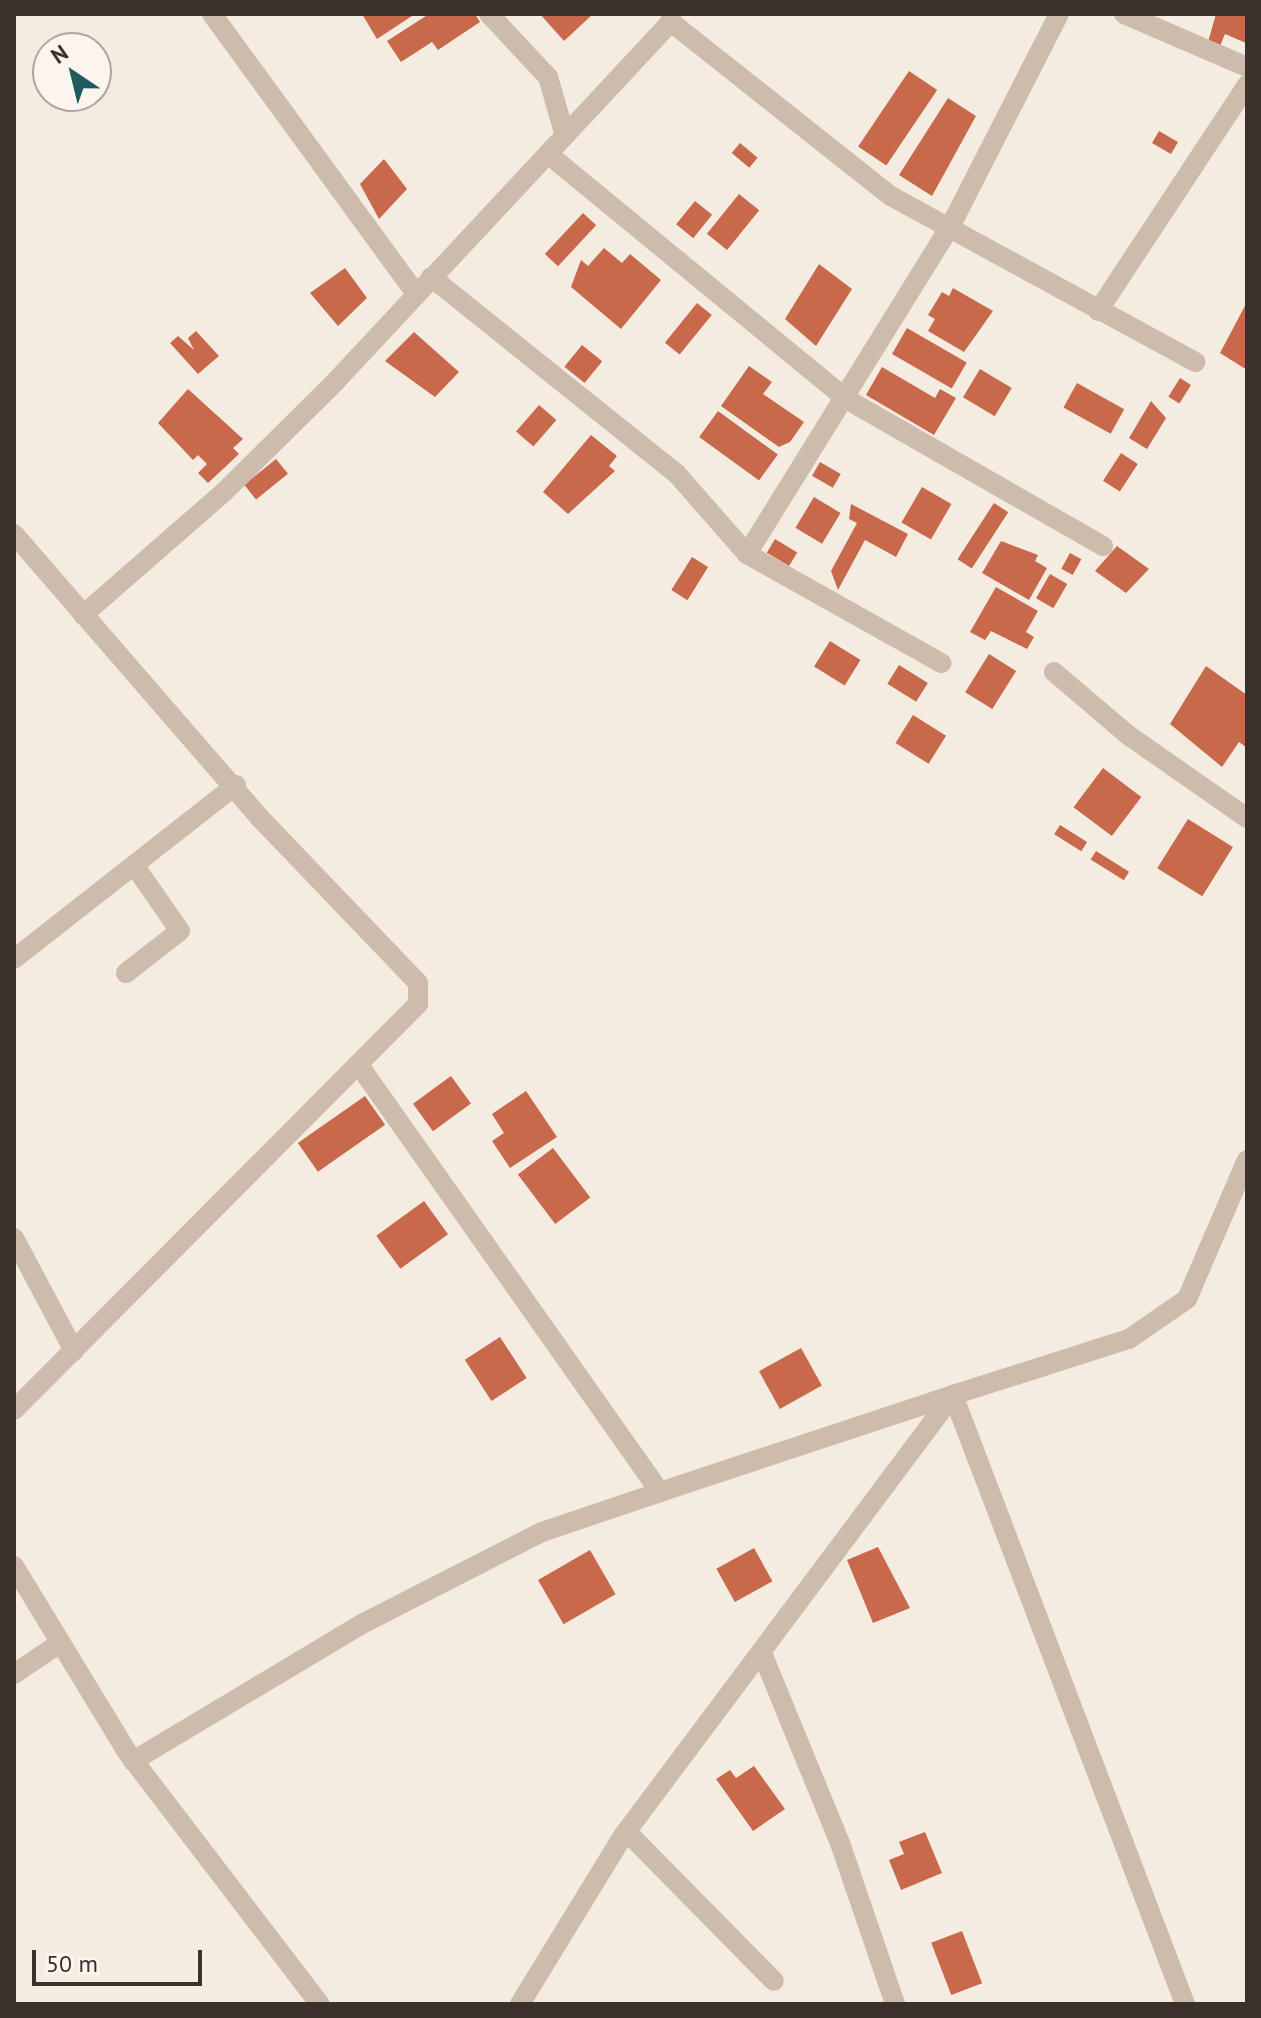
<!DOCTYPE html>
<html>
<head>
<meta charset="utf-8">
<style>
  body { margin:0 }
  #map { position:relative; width:1261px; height:2018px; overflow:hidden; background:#f4ebe1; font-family:"PT Sans",sans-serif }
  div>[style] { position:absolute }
  .building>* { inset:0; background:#c8694b; transform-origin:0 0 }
  .minor>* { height:20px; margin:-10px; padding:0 10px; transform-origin:10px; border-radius:10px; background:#cdbbac }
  span { translate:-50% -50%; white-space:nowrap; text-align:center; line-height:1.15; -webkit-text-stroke:8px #fbf5ee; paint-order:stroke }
  .frame { position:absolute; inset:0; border:16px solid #3b302b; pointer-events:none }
  .north { position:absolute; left:32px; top:32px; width:80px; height:80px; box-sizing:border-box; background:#fbf5ee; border:2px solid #aea6a0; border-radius:50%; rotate:325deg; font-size:22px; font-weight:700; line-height:32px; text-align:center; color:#3b302b }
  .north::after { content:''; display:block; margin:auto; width:28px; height:36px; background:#1f5a5e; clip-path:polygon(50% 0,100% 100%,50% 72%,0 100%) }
  .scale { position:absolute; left:32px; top:1950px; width:170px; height:36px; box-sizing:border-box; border:4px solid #3b302b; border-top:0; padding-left:10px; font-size:24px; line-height:28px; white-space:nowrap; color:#3b302b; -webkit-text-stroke:6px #fbf5ee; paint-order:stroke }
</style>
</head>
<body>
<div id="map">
  <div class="building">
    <i style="clip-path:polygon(362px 14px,415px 14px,377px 39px)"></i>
    <i style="clip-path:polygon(429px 14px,475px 14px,480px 22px,438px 50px,432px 42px,401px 62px,387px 41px)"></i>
    <i style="clip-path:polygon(540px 14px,593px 14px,564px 41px)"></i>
    <i style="clip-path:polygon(1216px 14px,1247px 14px,1246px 43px,1225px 34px,1220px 46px,1208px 42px)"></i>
    <i style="left:909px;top:71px;width:34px;height:91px;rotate:34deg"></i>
    <i style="clip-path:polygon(948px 98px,976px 116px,932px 196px,899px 175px)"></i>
    <i style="left:1159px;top:131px;width:22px;height:14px;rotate:30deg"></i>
    <i style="left:740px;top:143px;width:23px;height:13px;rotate:40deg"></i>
    <i style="clip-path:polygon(384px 159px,407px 189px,379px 219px,360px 184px)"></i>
    <i style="left:739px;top:194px;width:26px;height:51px;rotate:39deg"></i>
    <i style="left:695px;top:201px;width:22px;height:30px;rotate:39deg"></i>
    <i style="left:583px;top:213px;width:18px;height:56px;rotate:43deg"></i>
    <i style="clip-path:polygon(604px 248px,622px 263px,630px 254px,661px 280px,621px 329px,571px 287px,581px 260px,588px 266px)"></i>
    <i style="clip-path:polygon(819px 264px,852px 289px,816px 346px,785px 319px)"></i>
    <i style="clip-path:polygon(345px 268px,367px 298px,338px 326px,310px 293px)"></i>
    <i style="clip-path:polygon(953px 288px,993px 311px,964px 352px,928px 331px,935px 319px,928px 315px,942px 292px,949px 296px)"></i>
    <i style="clip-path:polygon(1247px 302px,1247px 370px,1220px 353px)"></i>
    <i style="left:697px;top:303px;width:19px;height:51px;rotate:39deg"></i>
    <i style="left:907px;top:328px;width:69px;height:30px;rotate:30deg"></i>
    <i style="clip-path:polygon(196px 331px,219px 356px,198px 374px,170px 343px,178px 336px,194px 350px,188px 338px)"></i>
    <i style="clip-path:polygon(414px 332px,459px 372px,435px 397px,385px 361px)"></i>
    <i style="left:582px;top:345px;width:26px;height:28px;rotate:39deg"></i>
    <i style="clip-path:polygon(749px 366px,772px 382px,763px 394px,804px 422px,790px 442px,779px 447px,721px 406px)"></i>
    <i style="clip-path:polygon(882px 367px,935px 398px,940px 389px,956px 398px,934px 435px,866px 395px)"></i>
    <i style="left:980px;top:369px;width:37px;height:33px;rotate:31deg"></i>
    <i style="left:1180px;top:378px;width:13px;height:22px;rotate:32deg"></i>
    <i style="left:1077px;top:383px;width:54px;height:28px;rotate:29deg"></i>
    <i style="clip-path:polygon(188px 389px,243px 439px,233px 448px,239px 454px,208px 483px,198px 473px,207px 464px,198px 455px,193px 460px,158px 423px)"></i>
    <i style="clip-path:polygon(1151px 401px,1166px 418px,1147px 449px,1129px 438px)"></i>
    <i style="left:539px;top:405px;width:23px;height:35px;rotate:41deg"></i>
    <i style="left:718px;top:411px;width:74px;height:32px;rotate:36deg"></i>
    <i style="clip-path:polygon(591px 435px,617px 456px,609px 466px,615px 471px,568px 514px,543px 492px)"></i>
    <i style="left:1121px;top:453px;width:20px;height:33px;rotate:33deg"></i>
    <i style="left:276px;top:459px;width:19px;height:41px;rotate:51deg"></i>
    <i style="left:820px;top:462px;width:24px;height:16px;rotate:30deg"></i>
    <i style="left:922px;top:487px;width:34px;height:41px;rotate:30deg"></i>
    <i style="left:814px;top:497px;width:31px;height:36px;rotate:31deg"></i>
    <i style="left:994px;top:503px;width:17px;height:67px;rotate:33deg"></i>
    <i style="clip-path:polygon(851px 504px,908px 534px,896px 557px,865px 540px,838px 590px,831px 571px,857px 523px,849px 519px)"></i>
    <i style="left:775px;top:539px;width:26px;height:16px;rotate:31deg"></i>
    <i style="clip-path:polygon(1001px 541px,1038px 555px,1035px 561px,1047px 568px,1029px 600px,982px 573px)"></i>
    <i style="clip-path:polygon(1117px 546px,1149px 569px,1126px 593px,1095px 571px)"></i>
    <i style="left:1070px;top:553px;width:13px;height:18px;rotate:29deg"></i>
    <i style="left:692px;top:557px;width:19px;height:39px;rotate:32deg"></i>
    <i style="left:1050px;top:574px;width:20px;height:28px;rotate:30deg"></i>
    <i style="clip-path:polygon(996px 587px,1038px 611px,1026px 632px,1034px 637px,1027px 649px,991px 631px,985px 640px,970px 632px)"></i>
    <i style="left:830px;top:641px;width:36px;height:30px;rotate:32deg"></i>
    <i style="left:989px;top:654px;width:32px;height:45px;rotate:32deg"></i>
    <i style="left:899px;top:665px;width:34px;height:22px;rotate:32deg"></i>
    <i style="clip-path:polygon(1206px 666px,1247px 695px,1247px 748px,1239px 742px,1222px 767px,1170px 724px)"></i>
    <i style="left:913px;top:715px;width:39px;height:33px;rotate:32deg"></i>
    <i style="left:1103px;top:768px;width:48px;height:49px;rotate:37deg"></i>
    <i style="left:1188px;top:819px;width:53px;height:58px;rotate:32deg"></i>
    <i style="left:1060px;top:825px;width:32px;height:11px;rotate:32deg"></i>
    <i style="left:1096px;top:851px;width:39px;height:10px;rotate:32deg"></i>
    <i style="left:451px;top:1076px;width:34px;height:47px;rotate:54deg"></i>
    <i style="clip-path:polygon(526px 1091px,557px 1137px,510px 1168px,492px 1141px,504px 1133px,492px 1114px)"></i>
    <i style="left:365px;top:1096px;width:35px;height:82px;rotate:55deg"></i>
    <i style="left:553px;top:1148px;width:62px;height:44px;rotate:53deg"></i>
    <i style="left:424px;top:1201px;width:41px;height:59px;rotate:54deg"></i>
    <i style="left:500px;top:1337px;width:49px;height:42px;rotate:57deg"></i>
    <i style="left:801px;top:1348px;width:43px;height:48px;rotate:61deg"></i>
    <i style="clip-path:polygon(878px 1547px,910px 1608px,873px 1623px,847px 1560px)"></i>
    <i style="left:754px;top:1548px;width:38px;height:43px;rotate:61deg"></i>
    <i style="left:590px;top:1550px;width:51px;height:60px;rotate:60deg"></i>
    <i style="clip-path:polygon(754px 1766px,785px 1809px,753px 1831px,716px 1779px,730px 1770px,736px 1778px)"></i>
    <i style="clip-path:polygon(925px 1832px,942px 1873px,901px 1890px,889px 1860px,904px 1854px,899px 1842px)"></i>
    <i style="left:962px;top:1931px;width:56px;height:33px;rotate:69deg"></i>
  </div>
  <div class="minor">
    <i style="left:212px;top:14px;width:343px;rotate:53.9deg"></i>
    <i style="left:489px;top:14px;width:86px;rotate:46.9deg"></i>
    <i style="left:548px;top:77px;width:61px;rotate:73.9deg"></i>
    <i style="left:1124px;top:14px;width:134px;rotate:23.3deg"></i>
    <i style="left:671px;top:22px;width:278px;rotate:38.4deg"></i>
    <i style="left:889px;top:195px;width:349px;rotate:28.6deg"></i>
    <i style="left:548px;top:154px;width:388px;rotate:39.4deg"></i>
    <i style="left:848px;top:400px;width:294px;rotate:29.8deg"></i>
    <i style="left:431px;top:277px;width:314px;rotate:38.7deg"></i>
    <i style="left:676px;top:473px;width:108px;rotate:48.8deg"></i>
    <i style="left:747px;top:554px;width:223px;rotate:29.3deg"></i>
    <i style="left:1098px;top:311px;width:271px;rotate:-56.6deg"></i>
    <i style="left:14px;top:534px;width:376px;rotate:49.1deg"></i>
    <i style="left:260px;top:818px;width:228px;rotate:46.2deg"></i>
    <i style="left:418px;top:983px;width:21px;rotate:90deg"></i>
    <i style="left:418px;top:1004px;width:573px;rotate:134.86deg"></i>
    <i style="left:747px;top:554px;width:385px;rotate:-58.2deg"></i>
    <i style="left:950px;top:227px;width:239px;rotate:-62.9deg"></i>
    <i style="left:83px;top:615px;width:189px;rotate:-41.1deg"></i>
    <i style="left:225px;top:491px;width:156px;rotate:-44.7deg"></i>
    <i style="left:336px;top:381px;width:491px;rotate:-47deg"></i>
    <i style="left:671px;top:22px;width:8px;rotate:-90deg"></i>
    <i style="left:1054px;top:672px;width:97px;rotate:40.4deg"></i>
    <i style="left:1128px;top:735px;width:145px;rotate:34.9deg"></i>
    <i style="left:14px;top:959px;width:282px;rotate:-38.1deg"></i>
    <i style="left:126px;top:973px;width:68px;rotate:-37.9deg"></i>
    <i style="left:180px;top:931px;width:77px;rotate:-124.9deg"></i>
    <i style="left:361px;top:1068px;width:519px;rotate:54.81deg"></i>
    <i style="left:660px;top:1492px;width:309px;rotate:-18.3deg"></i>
    <i style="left:14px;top:1238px;width:128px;rotate:62deg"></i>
    <i style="left:14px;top:1566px;width:218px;rotate:58.7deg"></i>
    <i style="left:127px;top:1752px;width:317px;rotate:52.6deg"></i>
    <i style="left:762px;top:1653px;width:209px;rotate:67.7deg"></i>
    <i style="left:841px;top:1846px;width:167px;rotate:71.1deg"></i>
    <i style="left:14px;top:1674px;width:55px;rotate:-34deg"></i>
    <i style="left:133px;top:1761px;width:265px;rotate:-30.9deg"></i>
    <i style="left:360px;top:1625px;width:204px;rotate:-27.1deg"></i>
    <i style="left:542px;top:1532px;width:125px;rotate:-18.7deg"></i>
    <i style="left:627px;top:1832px;width:209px;rotate:45.4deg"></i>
    <i style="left:520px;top:2004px;width:197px;rotate:-58.5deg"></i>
    <i style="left:623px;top:1836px;width:551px;rotate:-53.19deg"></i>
    <i style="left:1185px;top:2004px;width:652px;rotate:-110.85deg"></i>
    <i style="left:953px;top:1395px;width:185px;rotate:-17.7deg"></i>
    <i style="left:1129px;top:1339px;width:70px;rotate:-34.6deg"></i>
    <i style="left:1187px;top:1299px;width:151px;rotate:-66.7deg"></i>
  </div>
  <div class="frame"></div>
  <div class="north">N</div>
  <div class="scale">50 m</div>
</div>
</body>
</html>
